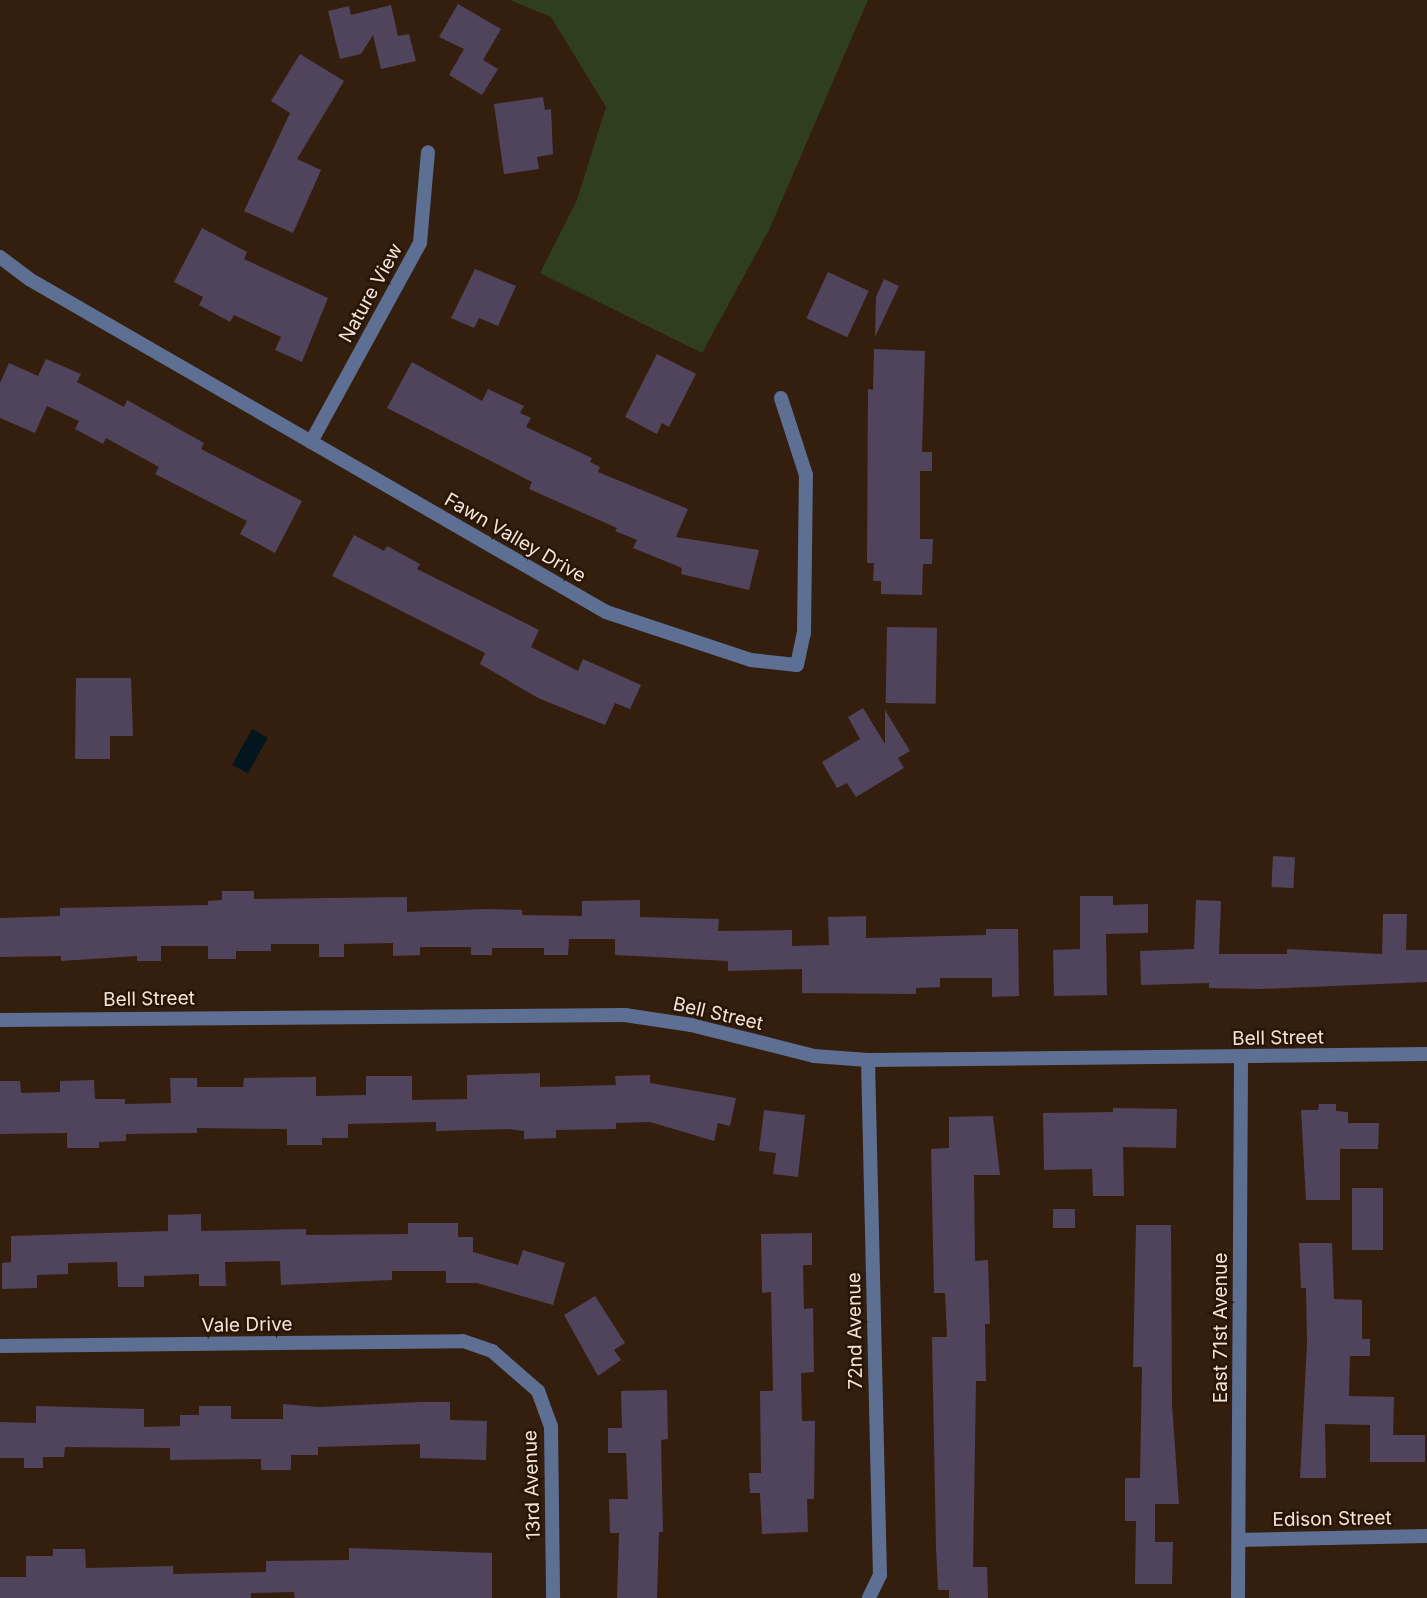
<!DOCTYPE html>
<html>
<head>
<meta charset="utf-8">
<style>
  body { margin:0 }
  #map { position:relative; width:1427px; height:1598px; overflow:hidden; background:#341f0e; font-family:Inter,sans-serif }
  div>[style] { position:absolute }
  .green>* { inset:0; background:#2f3e1e }
  .water>* { inset:0; background:#03161d; transform-origin:0 0 }
  .building>* { inset:0; background:#50435c; transform-origin:0 0 }
  .street>* { height:14px; margin:-7px; padding:0 7px; transform-origin:7px; border-radius:7px; background:#5d6f93 }
  span { translate:-50% -50%; white-space:nowrap; text-align:center; line-height:1.15; -webkit-text-stroke:5px #291505; paint-order:stroke }
  .street-label { font-size:19px; color:#f4e5db }
</style>
</head>
<body>
<div id="map">
  <div class="green">
    <i style="clip-path:polygon(510px 0,868px 0,769px 230px,702px 353px,540px 273px,577px 200px,606px 107px,551px 17px)"></i>
  </div>
  <div class="water">
    <i style="left:252px;top:729px;width:18px;height:41px;rotate:29deg"></i>
  </div>
  <div class="building">
    <i style="clip-path:polygon(458px 4px,501px 29px,483px 60px,498px 69px,482px 95px,449px 75px,464px 49px,439px 37px)"></i>
    <i style="clip-path:polygon(391px 5px,398px 36px,409px 34px,416px 61px,381px 69px,373px 35px,361px 54px,340px 59px,328px 11px,349px 6px,351px 15px)"></i>
    <i style="clip-path:polygon(300px 54px,344px 81px,297px 159px,321px 170px,293px 233px,244px 211px,290px 113px,271px 101px)"></i>
    <i style="clip-path:polygon(543px 97px,545px 110px,551px 109px,553px 154px,537px 157px,539px 169px,504px 174px,494px 104px)"></i>
    <i style="clip-path:polygon(202px 228px,247px 252px,244px 259px,328px 298px,302px 362px,275px 350px,281px 337px,234px 315px,230px 322px,199px 305px,203px 297px,174px 282px)"></i>
    <i style="clip-path:polygon(475px 269px,516px 286px,498px 326px,479px 318px,474px 328px,451px 318px)"></i>
    <i style="left:828px;top:272px;width:45px;height:51px;rotate:25deg"></i>
    <i style="clip-path:polygon(884px 279px,899px 286px,875px 337px,876px 297px)"></i>
    <i style="clip-path:polygon(874px 349px,925px 351px,922px 452px,932px 452px,932px 471px,920px 471px,920px 539px,933px 539px,932px 564px,923px 564px,922px 595px,881px 594px,881px 581px,873px 581px,874px 563px,867px 563px,868px 389px,873px 390px)"></i>
    <i style="clip-path:polygon(657px 354px,696px 374px,669px 427px,662px 423px,657px 434px,625px 417px)"></i>
    <i style="clip-path:polygon(46px 359px,81px 374px,77px 382px,124px 407px,127px 400px,204px 443px,201px 449px,302px 501px,275px 553px,240px 534px,247px 521px,155px 474px,159px 467px,106px 438px,103px 444px,75px 429px,79px 421px,47px 406px,35px 433px,0 418px,0 383px,9px 363px,38px 376px)"></i>
    <i style="clip-path:polygon(412px 362px,482px 401px,488px 389px,524px 406px,520px 413px,531px 418px,526px 427px,592px 458px,590px 462px,600px 467px,598px 472px,688px 509px,676px 537px,759px 550px,749px 590px,681px 574px,682px 568px,633px 548px,637px 540px,615px 531px,617px 528px,529px 489px,532px 482px,387px 408px)"></i>
    <i style="clip-path:polygon(354px 535px,384px 551px,387px 546px,420px 564px,417px 569px,539px 630px,531px 647px,578px 671px,583px 659px,641px 685px,630px 709px,615px 703px,605px 725px,538px 698px,480px 664px,485px 653px,332px 576px)"></i>
    <i style="left:887px;top:627px;width:50px;height:76px;rotate:1deg"></i>
    <i style="clip-path:polygon(76px 678px,131px 678px,133px 736px,110px 736px,110px 759px,75px 759px)"></i>
    <i style="clip-path:polygon(863px 708px,885px 744px,885px 710px,910px 751px,898px 758px,904px 768px,856px 797px,847px 783px,837px 788px,822px 762px,860px 739px,848px 717px)"></i>
    <i style="left:1273px;top:856px;width:22px;height:31px;rotate:3deg"></i>
    <i style="clip-path:polygon(222px 891px,254px 891px,254px 899px,407px 897px,407px 912px,486px 909px,522px 910px,522px 915px,582px 916px,582px 901px,640px 900px,640px 917px,719px 919px,718px 931px,792px 930px,792px 946px,829px 945px,828px 917px,866px 916px,866px 938px,986px 935px,986px 929px,1018px 929px,1019px 996px,992px 997px,992px 978px,940px 978px,940px 987px,916px 988px,916px 994px,802px 993px,802px 969px,728px 971px,728px 961px,615px 955px,615px 939px,569px 939px,568px 955px,544px 955px,544px 948px,492px 948px,492px 955px,471px 955px,471px 947px,420px 947px,420px 955px,393px 956px,393px 943px,344px 944px,344px 957px,319px 957px,319px 944px,271px 944px,271px 951px,236px 951px,236px 959px,208px 959px,208px 946px,161px 946px,161px 961px,137px 961px,137px 956px,61px 961px,61px 956px,0 957px,0 918px,60px 916px,60px 908px,208px 905px,208px 901px,222px 900px)"></i>
    <i style="clip-path:polygon(1080px 896px,1113px 896px,1113px 905px,1148px 904px,1148px 933px,1106px 934px,1107px 995px,1054px 996px,1053px 950px,1080px 949px)"></i>
    <i style="clip-path:polygon(1196px 900px,1221px 901px,1219px 954px,1287px 954px,1287px 949px,1382px 954px,1383px 914px,1407px 914px,1406px 950px,1427px 950px,1427px 982px,1263px 989px,1209px 988px,1209px 983px,1141px 985px,1140px 951px,1194px 949px)"></i>
    <i style="clip-path:polygon(540px 1073px,540px 1087px,616px 1085px,615px 1076px,650px 1075px,650px 1083px,736px 1098px,730px 1126px,718px 1123px,714px 1141px,650px 1122px,616px 1123px,616px 1129px,556px 1130px,556px 1138px,524px 1139px,524px 1131px,509px 1129px,436px 1131px,436px 1122px,348px 1124px,348px 1138px,322px 1138px,322px 1145px,287px 1145px,287px 1129px,197px 1128px,197px 1133px,126px 1134px,126px 1141px,99px 1142px,99px 1148px,67px 1148px,67px 1133px,0 1134px,0 1081px,20px 1081px,21px 1093px,60px 1092px,60px 1081px,94px 1080px,95px 1099px,125px 1099px,125px 1104px,171px 1103px,170px 1078px,197px 1078px,197px 1087px,243px 1087px,244px 1078px,316px 1077px,316px 1096px,366px 1095px,366px 1076px,412px 1076px,412px 1100px,467px 1099px,467px 1075px)"></i>
    <i style="clip-path:polygon(1319px 1104px,1336px 1104px,1336px 1111px,1348px 1112px,1348px 1123px,1379px 1123px,1378px 1149px,1340px 1149px,1340px 1200px,1306px 1200px,1301px 1110px,1318px 1110px)"></i>
    <i style="clip-path:polygon(1113px 1108px,1177px 1109px,1176px 1148px,1123px 1147px,1124px 1196px,1093px 1196px,1092px 1169px,1044px 1170px,1043px 1113px,1113px 1112px)"></i>
    <i style="clip-path:polygon(764px 1110px,805px 1115px,798px 1177px,773px 1174px,776px 1153px,759px 1151px)"></i>
    <i style="clip-path:polygon(993px 1116px,1000px 1175px,974px 1175px,975px 1261px,988px 1260px,990px 1324px,985px 1324px,986px 1381px,976px 1381px,973px 1567px,987px 1567px,988px 1598px,949px 1598px,949px 1590px,938px 1590px,936px 1548px,932px 1337px,947px 1337px,945px 1293px,934px 1293px,931px 1149px,949px 1148px,949px 1117px)"></i>
    <i style="left:1352px;top:1188px;width:31px;height:62px"></i>
    <i style="left:1053px;top:1209px;width:22px;height:19px"></i>
    <i style="clip-path:polygon(201px 1214px,201px 1231px,306px 1229px,306px 1235px,408px 1234px,408px 1223px,458px 1223px,458px 1237px,473px 1237px,473px 1252px,518px 1265px,523px 1250px,565px 1263px,553px 1305px,477px 1283px,446px 1283px,446px 1271px,392px 1271px,392px 1280px,281px 1285px,280px 1261px,225px 1262px,226px 1286px,199px 1286px,199px 1274px,144px 1276px,144px 1287px,118px 1287px,117px 1262px,68px 1263px,68px 1274px,37px 1275px,37px 1288px,2px 1289px,2px 1263px,11px 1262px,11px 1236px,168px 1231px,168px 1215px)"></i>
    <i style="clip-path:polygon(1136px 1225px,1171px 1225px,1172px 1404px,1179px 1504px,1155px 1504px,1155px 1542px,1173px 1542px,1172px 1584px,1135px 1584px,1136px 1521px,1125px 1521px,1125px 1478px,1140px 1478px,1142px 1367px,1133px 1367px)"></i>
    <i style="clip-path:polygon(812px 1233px,812px 1265px,803px 1265px,804px 1309px,813px 1308px,814px 1372px,801px 1373px,802px 1421px,815px 1421px,814px 1499px,807px 1499px,808px 1532px,762px 1534px,760px 1493px,750px 1493px,749px 1473px,761px 1473px,760px 1391px,773px 1391px,771px 1292px,762px 1293px,761px 1234px)"></i>
    <i style="clip-path:polygon(1299px 1243px,1332px 1243px,1334px 1299px,1362px 1300px,1362px 1339px,1370px 1339px,1370px 1356px,1350px 1356px,1349px 1396px,1394px 1397px,1393px 1435px,1425px 1435px,1425px 1462px,1370px 1462px,1370px 1425px,1325px 1424px,1326px 1478px,1300px 1478px,1307px 1343px,1306px 1288px,1301px 1288px)"></i>
    <i style="clip-path:polygon(595px 1296px,625px 1343px,614px 1350px,621px 1360px,598px 1376px,564px 1315px)"></i>
    <i style="clip-path:polygon(667px 1390px,668px 1439px,661px 1440px,663px 1532px,659px 1532px,657px 1598px,617px 1598px,619px 1533px,610px 1533px,609px 1499px,628px 1499px,626px 1453px,608px 1453px,608px 1428px,622px 1428px,621px 1391px)"></i>
    <i style="clip-path:polygon(421px 1402px,450px 1402px,450px 1420px,487px 1421px,486px 1460px,420px 1458px,420px 1444px,318px 1447px,318px 1455px,291px 1455px,291px 1470px,261px 1470px,261px 1459px,170px 1460px,170px 1448px,65px 1447px,64px 1457px,43px 1457px,43px 1468px,24px 1468px,24px 1458px,0 1458px,0 1422px,36px 1423px,36px 1406px,144px 1409px,144px 1427px,180px 1426px,180px 1415px,199px 1415px,199px 1406px,231px 1406px,231px 1419px,283px 1419px,283px 1404px,318px 1407px)"></i>
    <i style="clip-path:polygon(349px 1548px,492px 1553px,492px 1598px,295px 1598px,294px 1592px,251px 1593px,251px 1598px,0 1598px,0 1577px,26px 1577px,26px 1556px,53px 1556px,53px 1549px,85px 1549px,86px 1568px,173px 1566px,173px 1574px,266px 1572px,266px 1561px,349px 1560px)"></i>
  </div>
  <div class="street">
    <i style="left:0;top:257px;width:36px;rotate:37deg"></i>
    <i style="left:29px;top:279px;width:666px;rotate:29.99deg"></i>
    <i style="left:606px;top:612px;width:153px;rotate:18.3deg"></i>
    <i style="left:751px;top:660px;width:46px;rotate:6.2deg"></i>
    <i style="left:797px;top:665px;width:33px;rotate:-78deg"></i>
    <i style="left:804px;top:633px;width:158px;rotate:-89.3deg"></i>
    <i style="left:806px;top:475px;width:81px;rotate:-108deg"></i>
    <i style="left:311px;top:442px;width:227px;rotate:-61.3deg"></i>
    <i style="left:420px;top:243px;width:91px;rotate:-85deg"></i>
    <i style="left:0;top:1020px;width:625px;rotate:-0.46deg"></i>
    <i style="left:625px;top:1015px;width:67px;rotate:8.6deg"></i>
    <i style="left:691px;top:1025px;width:127px;rotate:14.1deg"></i>
    <i style="left:814px;top:1056px;width:54px;rotate:4.2deg"></i>
    <i style="left:868px;top:1060px;width:559px;rotate:-0.61deg"></i>
    <i style="left:868px;top:1060px;width:515px;rotate:88.67deg"></i>
    <i style="left:880px;top:1575px;width:25px;rotate:116deg"></i>
    <i style="left:0;top:1346px;width:463px;rotate:-0.6deg"></i>
    <i style="left:463px;top:1341px;width:31px;rotate:19deg"></i>
    <i style="left:492px;top:1351px;width:61px;rotate:41deg"></i>
    <i style="left:538px;top:1391px;width:37px;rotate:70deg"></i>
    <i style="left:551px;top:1426px;width:172px;rotate:89.3deg"></i>
    <i style="left:1239px;top:1540px;width:188px;rotate:-1.2deg"></i>
    <i style="left:1238px;top:1598px;width:540px;rotate:-89.68deg"></i>
  </div>
  <div class="street-label">
    <span style="left:371px;top:293px;rotate:-61deg">Nature View</span>
    <span style="left:515px;top:538px;rotate:30deg">Fawn Valley Drive</span>
    <span style="left:149px;top:999px;rotate:-1deg">Bell Street</span>
    <span style="left:718px;top:1014px;rotate:13deg">Bell Street</span>
    <span style="left:1278px;top:1038px;rotate:-1deg">Bell Street</span>
    <span style="left:247px;top:1325px;rotate:-1deg">Vale Drive</span>
    <span style="left:1221px;top:1328px;rotate:-90deg">East 71st Avenue</span>
    <span style="left:855px;top:1331px;rotate:-91deg">72nd Avenue</span>
    <span style="left:532px;top:1485px;rotate:-92deg">13rd Avenue</span>
    <span style="left:1332px;top:1519px;rotate:-1deg">Edison Street</span>
  </div>
</div>
</body>
</html>
